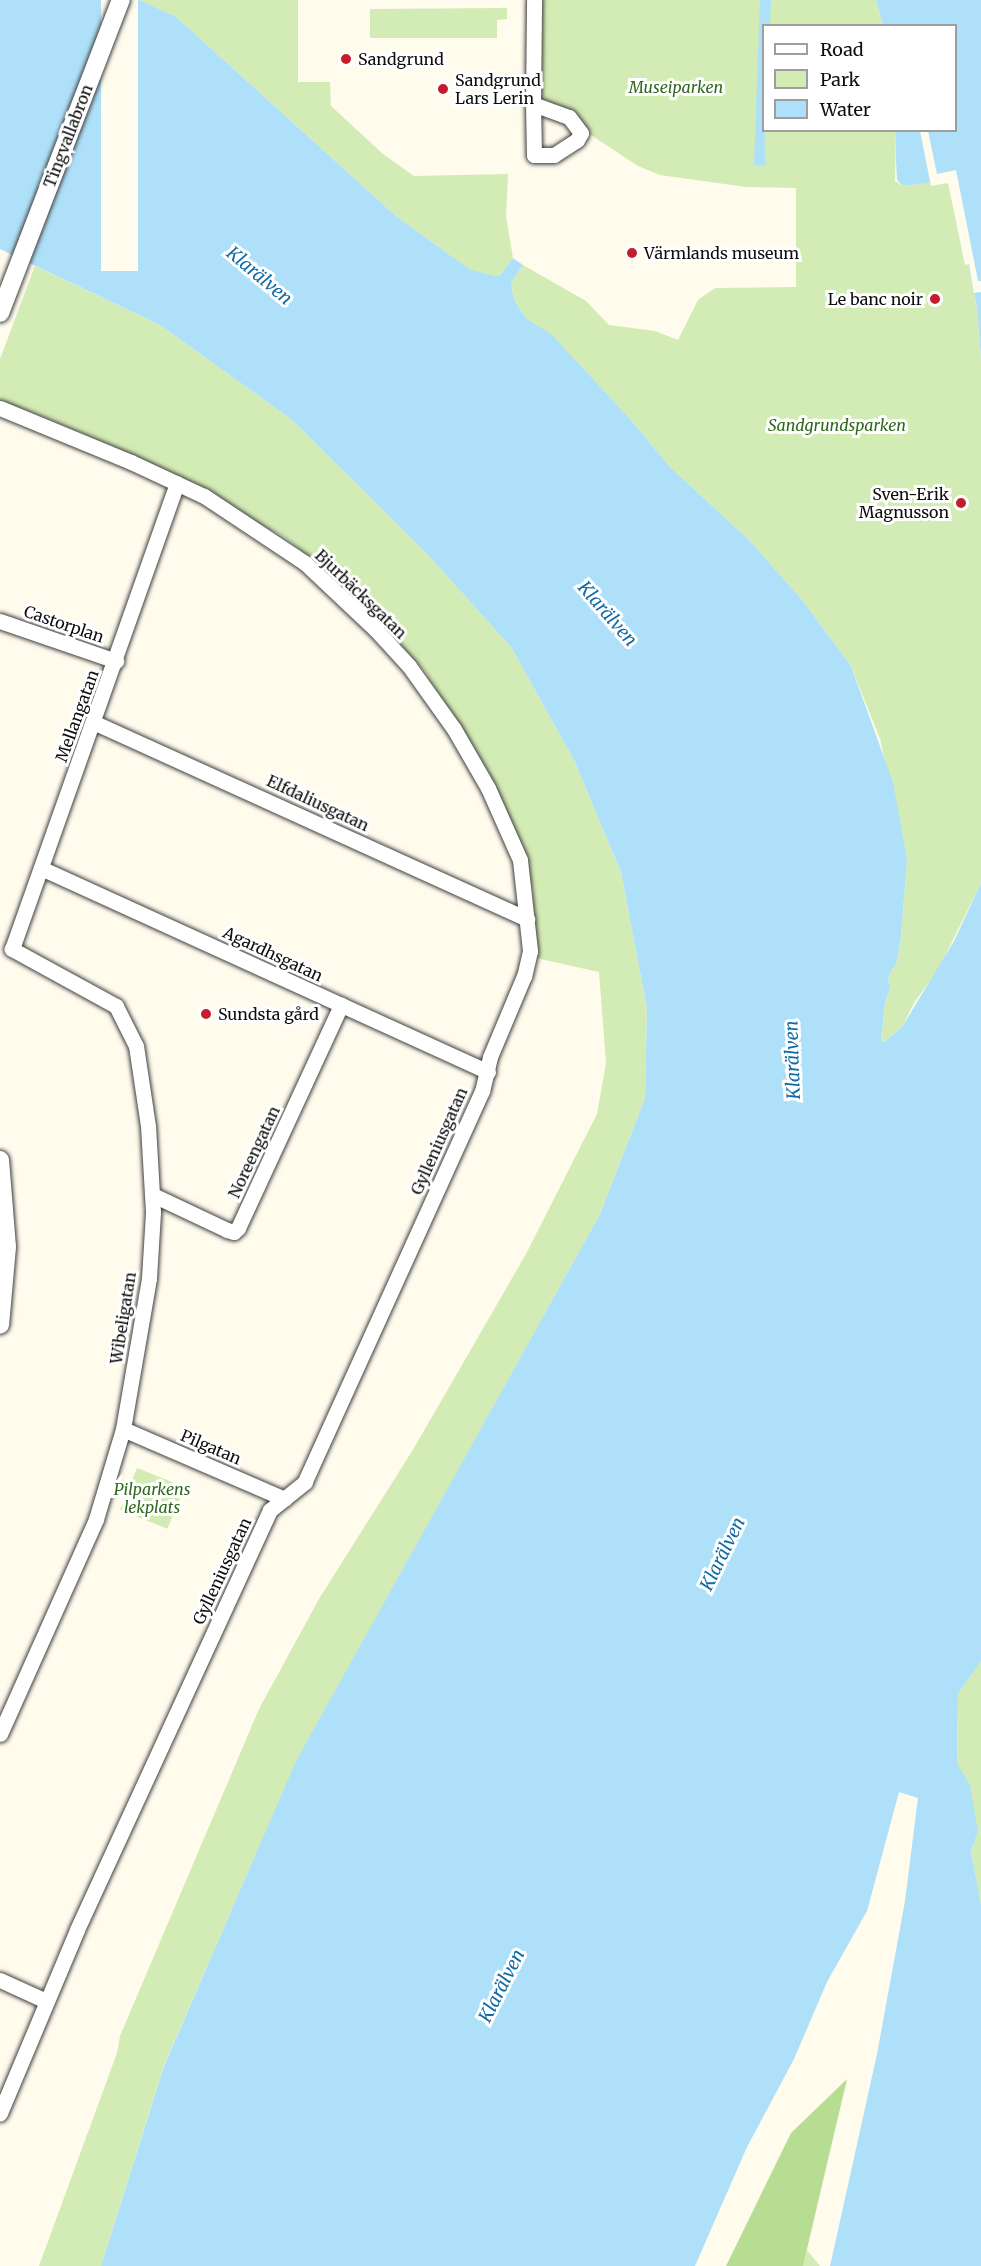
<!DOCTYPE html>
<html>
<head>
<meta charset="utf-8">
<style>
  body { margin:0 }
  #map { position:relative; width:981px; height:2266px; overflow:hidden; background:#fffbed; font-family:Merriweather,serif }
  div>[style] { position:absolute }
  .green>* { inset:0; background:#d3ebb4; transform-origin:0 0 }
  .forest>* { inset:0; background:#b7dd93 }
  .water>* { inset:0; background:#aee1f9 }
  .pier>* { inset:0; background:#fffbed; transform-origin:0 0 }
  .roads { filter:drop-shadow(0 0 2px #404040) drop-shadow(0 0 2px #404040) }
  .minor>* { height:15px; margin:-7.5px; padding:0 7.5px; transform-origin:7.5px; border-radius:7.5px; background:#fff }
  .tertiary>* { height:18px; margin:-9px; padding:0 9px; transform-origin:9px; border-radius:9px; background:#fff }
  .dots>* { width:16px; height:16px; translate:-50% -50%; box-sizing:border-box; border:3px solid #fff; border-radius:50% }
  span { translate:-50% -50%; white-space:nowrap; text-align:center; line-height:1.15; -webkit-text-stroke:6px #fff; paint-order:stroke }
  .poi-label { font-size:16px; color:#0d0d0d }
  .left { translate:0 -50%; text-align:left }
  .right { translate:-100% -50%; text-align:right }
  .park-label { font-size:16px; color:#2e681a; font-style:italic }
  .street-label { font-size:16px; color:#0d0d0d }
  .water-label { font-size:18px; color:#106ba5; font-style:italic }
  .legend { position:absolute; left:762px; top:24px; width:195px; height:108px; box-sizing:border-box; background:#fff; border:2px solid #9e9e9e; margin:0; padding:8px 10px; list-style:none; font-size:18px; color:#0d0d0d }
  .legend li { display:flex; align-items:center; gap:12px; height:30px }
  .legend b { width:30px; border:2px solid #9e9e9e }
</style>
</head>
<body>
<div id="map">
  <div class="green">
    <i style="clip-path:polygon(139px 0,298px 0,298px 82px,330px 82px,331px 106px,383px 154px,414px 176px,508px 174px,506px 216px,513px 258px,500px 275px,489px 277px,471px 270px,397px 217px,175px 16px)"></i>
    <i style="clip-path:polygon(539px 0,876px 0,883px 25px,764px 26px,764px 130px,896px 131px,895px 181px,903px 186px,951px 179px,977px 308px,981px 359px,981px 883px,939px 968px,914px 1003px,902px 1027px,884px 1042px,881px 1041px,885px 1002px,891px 986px,888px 982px,890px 972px,896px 963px,901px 938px,907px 859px,880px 739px,851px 666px,803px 601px,749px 540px,670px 467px,631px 420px,551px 335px,527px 319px,514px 300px,511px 283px,523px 265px,586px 301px,609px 325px,655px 331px,678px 340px,698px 300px,715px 288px,796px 287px,796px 188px,746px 187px,660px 175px,638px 166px,559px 114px,537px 110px)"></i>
    <i style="clip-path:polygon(507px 8px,507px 19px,497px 20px,497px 38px,370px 38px,370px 9px)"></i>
    <i style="clip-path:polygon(35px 266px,160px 325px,291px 419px,427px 554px,511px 647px,574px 760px,621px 872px,647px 1008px,645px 1098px,600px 1214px,296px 1762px,164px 2065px,101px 2266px,39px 2266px,117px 2053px,120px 2036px,259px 1709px,319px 1599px,414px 1448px,526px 1254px,597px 1114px,606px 1063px,599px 972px,536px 958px,533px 889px,484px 770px,425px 671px,344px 585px,282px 535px,114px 458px,113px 446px,27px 410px,20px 411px,0 402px,0 359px)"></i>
    <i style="left:137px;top:1468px;width:51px;height:45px;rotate:22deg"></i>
    <i style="clip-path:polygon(981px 1661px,981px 1905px,971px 1851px,978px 1832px,957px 1763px,958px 1694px)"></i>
    <i style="clip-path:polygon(807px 2250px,820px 2266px,803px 2266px)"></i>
  </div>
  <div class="forest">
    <i style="clip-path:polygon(847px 2079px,803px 2266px,726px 2266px,791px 2133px)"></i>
  </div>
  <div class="water">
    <i style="clip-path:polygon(0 0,139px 0,175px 16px,397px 217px,471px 270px,494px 276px,500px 275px,513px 258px,523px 265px,511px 283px,514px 300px,527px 319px,551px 334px,631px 420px,670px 467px,749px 540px,803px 601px,851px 666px,893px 782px,907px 859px,901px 938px,896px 964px,890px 972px,888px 982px,891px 986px,885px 1002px,881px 1041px,884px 1042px,902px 1027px,954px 941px,981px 883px,981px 1661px,958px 1694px,957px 1763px,970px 1785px,978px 1832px,971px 1851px,981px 1905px,981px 2266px,830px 2266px,877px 2054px,905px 1901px,918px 1798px,899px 1792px,867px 1911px,827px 1982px,794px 2059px,747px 2147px,695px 2266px,101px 2266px,164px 2066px,296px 1761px,600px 1214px,645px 1098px,647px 1008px,621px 872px,574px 760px,511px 647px,427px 554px,291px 419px,160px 325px,0 249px)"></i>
    <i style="clip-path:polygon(760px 0,771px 0,770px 25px,764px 26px,765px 165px,754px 165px)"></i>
    <i style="clip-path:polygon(876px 0,981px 0,981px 359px,977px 308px,951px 180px,903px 186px,897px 180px,896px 161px,896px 131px,956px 130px,956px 26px,883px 25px)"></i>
  </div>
  <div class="pier">
    <i style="left:101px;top:0;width:37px;height:271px"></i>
    <i style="clip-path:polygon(920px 131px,928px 131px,937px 174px,956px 170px,978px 281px,981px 281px,981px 292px,974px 293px,969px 264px,965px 265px,948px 183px,931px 186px)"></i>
  </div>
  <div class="roads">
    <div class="minor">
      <i style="left:533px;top:104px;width:38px;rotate:20deg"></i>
      <i style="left:569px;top:117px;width:20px;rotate:53deg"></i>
      <i style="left:581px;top:133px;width:8px;rotate:120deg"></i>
      <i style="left:577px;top:140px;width:27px;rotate:147deg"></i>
      <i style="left:554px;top:155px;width:20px;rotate:180deg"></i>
      <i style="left:534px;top:155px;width:51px;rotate:-91.1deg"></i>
      <i style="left:533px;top:104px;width:104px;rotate:-89.4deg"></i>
      <i style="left:0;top:408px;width:142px;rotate:22.4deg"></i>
      <i style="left:131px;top:462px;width:81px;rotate:25deg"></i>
      <i style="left:204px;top:496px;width:121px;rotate:33.6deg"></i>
      <i style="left:305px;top:563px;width:98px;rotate:43.3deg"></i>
      <i style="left:376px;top:630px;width:49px;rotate:47.5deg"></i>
      <i style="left:409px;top:666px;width:77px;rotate:54.5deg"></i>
      <i style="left:454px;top:729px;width:68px;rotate:60deg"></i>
      <i style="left:488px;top:788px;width:79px;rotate:66deg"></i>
      <i style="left:520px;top:860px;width:92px;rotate:83.7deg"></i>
      <i style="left:530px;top:951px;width:26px;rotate:103deg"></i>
      <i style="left:524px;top:976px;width:88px;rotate:112.8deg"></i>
      <i style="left:490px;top:1057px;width:35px;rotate:103deg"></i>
      <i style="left:482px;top:1091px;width:429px;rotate:114.4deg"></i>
      <i style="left:305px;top:1482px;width:45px;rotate:141.3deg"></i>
      <i style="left:270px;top:1510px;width:462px;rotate:114.7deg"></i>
      <i style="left:77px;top:1930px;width:199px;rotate:112.8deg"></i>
      <i style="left:0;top:621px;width:123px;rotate:19deg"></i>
      <i style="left:93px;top:722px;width:477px;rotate:24.4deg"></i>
      <i style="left:43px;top:869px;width:489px;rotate:24.5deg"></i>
      <i style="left:12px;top:949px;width:494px;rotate:-70.5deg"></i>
      <i style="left:153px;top:1195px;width:82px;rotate:25.3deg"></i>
      <i style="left:227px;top:1230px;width:7px;rotate:16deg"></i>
      <i style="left:234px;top:1232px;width:6px;rotate:-45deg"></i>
      <i style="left:238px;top:1228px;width:246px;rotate:-65.2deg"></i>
      <i style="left:123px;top:1429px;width:176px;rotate:23.4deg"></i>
      <i style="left:0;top:1734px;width:235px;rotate:-65.9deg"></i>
      <i style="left:96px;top:1519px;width:94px;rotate:-73.3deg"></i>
      <i style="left:123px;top:1429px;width:153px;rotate:-80.2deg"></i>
      <i style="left:149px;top:1278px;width:66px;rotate:-86.5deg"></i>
      <i style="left:153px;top:1212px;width:86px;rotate:-93.3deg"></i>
      <i style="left:148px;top:1126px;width:81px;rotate:-98.5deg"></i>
      <i style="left:136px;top:1046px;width:45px;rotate:-116.6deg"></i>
      <i style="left:116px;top:1006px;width:119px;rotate:-151.3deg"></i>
      <i style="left:0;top:1980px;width:51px;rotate:24.5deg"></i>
    </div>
    <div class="tertiary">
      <i style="left:0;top:313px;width:336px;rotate:-68.9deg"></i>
      <i style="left:0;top:1160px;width:87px;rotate:85.4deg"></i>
      <i style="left:7px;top:1247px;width:78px;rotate:95.1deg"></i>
    </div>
  </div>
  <div class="dots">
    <i style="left:346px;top:59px;background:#c41e2d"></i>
    <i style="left:443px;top:89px;background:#c41e2d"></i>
    <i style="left:632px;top:253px;background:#c41e2d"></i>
    <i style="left:935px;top:299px;background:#c41e2d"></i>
    <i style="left:961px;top:503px;background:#c41e2d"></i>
    <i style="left:206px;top:1014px;background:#c41e2d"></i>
  </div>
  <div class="poi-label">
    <span class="left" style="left:358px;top:59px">Sandgrund</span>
    <span class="left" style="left:455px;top:89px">Sandgrund<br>Lars Lerin</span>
    <span class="left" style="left:644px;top:253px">Värmlands museum</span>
    <span class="right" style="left:923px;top:299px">Le banc noir</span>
    <span class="right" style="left:949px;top:503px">Sven-Erik<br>Magnusson</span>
    <span class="left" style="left:218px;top:1014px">Sundsta gård</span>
  </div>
  <div class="park-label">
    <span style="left:676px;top:87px">Museiparken</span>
    <span style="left:837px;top:425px">Sandgrundsparken</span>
    <span style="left:152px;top:1498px">Pilparkens<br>lekplats</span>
  </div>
  <div class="street-label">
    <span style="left:68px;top:136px;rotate:-69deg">Tingvallabron</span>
    <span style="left:361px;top:594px;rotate:44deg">Bjurbäcksgatan</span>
    <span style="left:64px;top:624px;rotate:19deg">Castorplan</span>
    <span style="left:77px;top:716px;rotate:-70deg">Mellangatan</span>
    <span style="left:318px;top:803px;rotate:25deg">Elfdaliusgatan</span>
    <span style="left:273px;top:954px;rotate:25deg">Agardhsgatan</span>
    <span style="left:439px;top:1141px;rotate:-66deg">Gylleniusgatan</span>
    <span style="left:254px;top:1152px;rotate:-65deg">Noreengatan</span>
    <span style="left:123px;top:1318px;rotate:-81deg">Wibeligatan</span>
    <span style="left:211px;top:1447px;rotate:23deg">Pilgatan</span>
    <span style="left:222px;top:1571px;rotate:-65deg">Gylleniusgatan</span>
  </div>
  <div class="water-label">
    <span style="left:259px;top:276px;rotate:40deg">Klarälven</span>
    <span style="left:607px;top:614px;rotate:49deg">Klarälven</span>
    <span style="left:793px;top:1060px;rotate:-92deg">Klarälven</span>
    <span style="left:723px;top:1554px;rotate:-64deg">Klarälven</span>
    <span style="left:502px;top:1986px;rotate:-63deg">Klarälven</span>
  </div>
  <ul class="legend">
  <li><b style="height:8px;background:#fff"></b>Road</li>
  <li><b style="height:16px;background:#d3ebb4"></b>Park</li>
  <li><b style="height:16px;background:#aee1f9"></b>Water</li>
  </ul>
</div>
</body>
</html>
